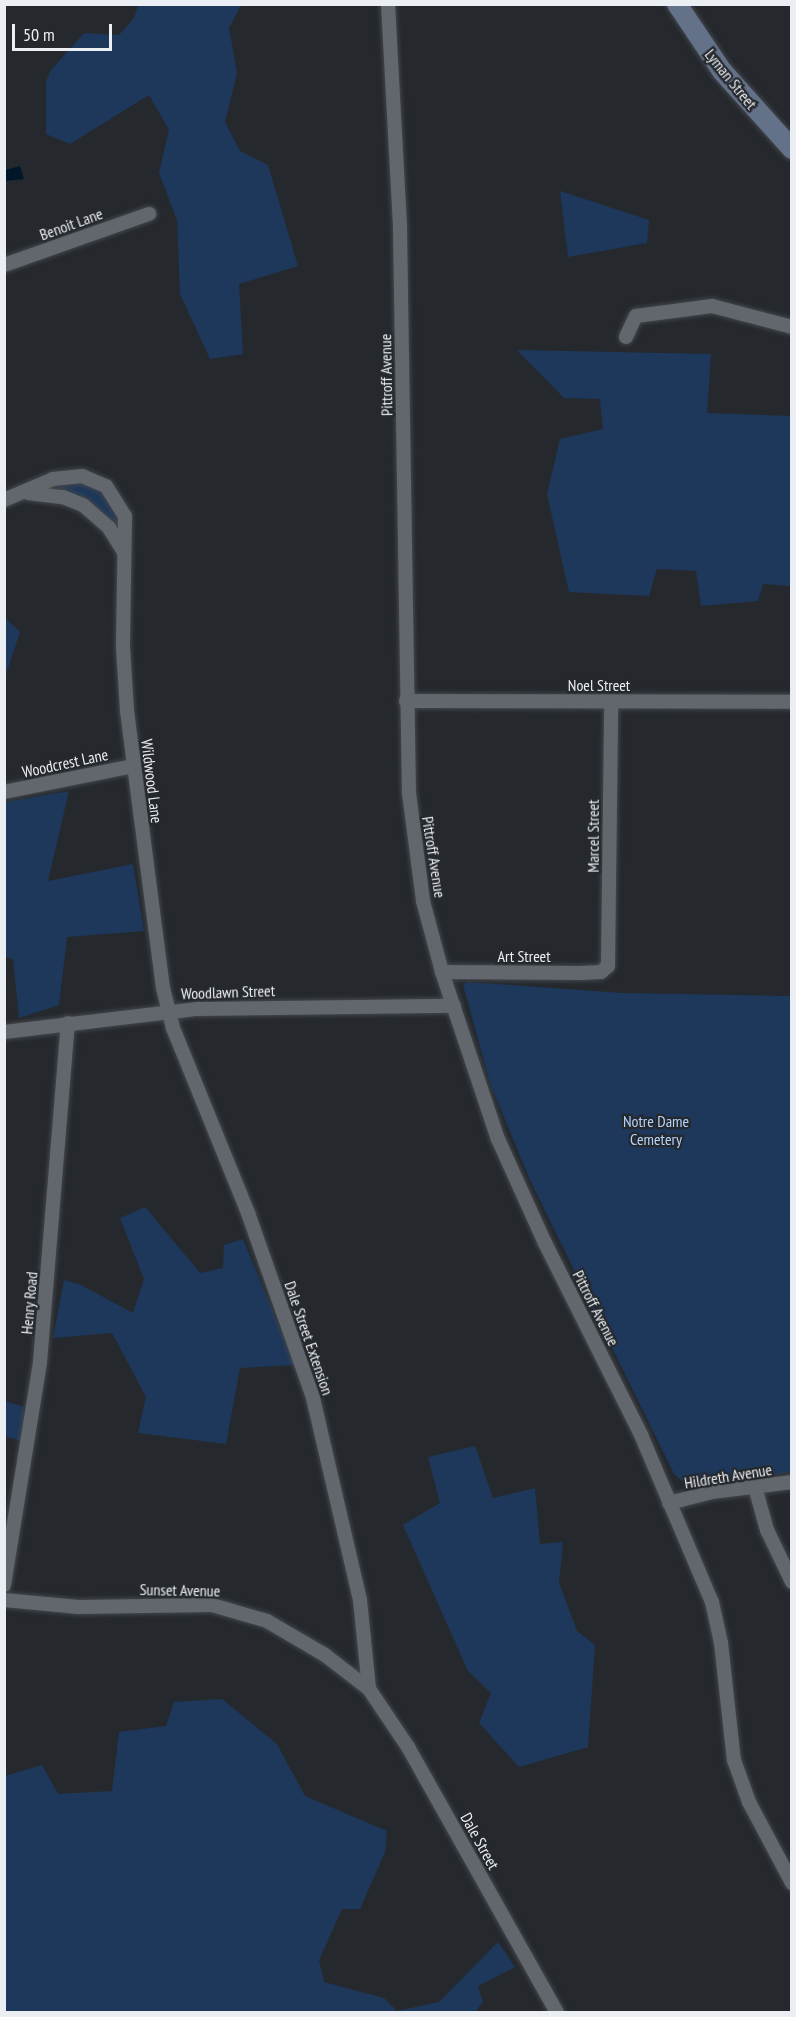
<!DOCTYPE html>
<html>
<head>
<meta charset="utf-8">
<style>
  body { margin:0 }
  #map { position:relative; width:796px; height:2017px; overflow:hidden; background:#25292e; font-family:"PT Sans Narrow",sans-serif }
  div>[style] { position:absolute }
  .green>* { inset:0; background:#1d385b }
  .water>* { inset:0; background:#00172a }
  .roads { filter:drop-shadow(0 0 2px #43464b) drop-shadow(0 0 2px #43464b) }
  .street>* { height:14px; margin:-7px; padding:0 7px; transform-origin:7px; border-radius:7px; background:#62676d }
  .secondary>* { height:20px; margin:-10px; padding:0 10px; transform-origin:10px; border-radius:10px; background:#637289 }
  span { translate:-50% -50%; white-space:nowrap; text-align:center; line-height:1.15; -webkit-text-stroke:4.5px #25292e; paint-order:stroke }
  .street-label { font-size:16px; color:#ebeef2 }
  .park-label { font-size:16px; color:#b3d3fc }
  .frame { position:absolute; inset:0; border:6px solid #ebeef2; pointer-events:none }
  .scale { position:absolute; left:12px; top:24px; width:100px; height:27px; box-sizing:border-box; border:3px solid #ebeef2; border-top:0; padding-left:8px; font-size:18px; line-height:21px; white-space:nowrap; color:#ebeef2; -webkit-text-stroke:4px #25292e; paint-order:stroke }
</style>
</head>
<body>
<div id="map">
  <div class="green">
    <i style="clip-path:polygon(138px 5px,241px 5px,229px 28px,237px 73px,225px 122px,240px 151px,268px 165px,298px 266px,239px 284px,243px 354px,210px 359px,180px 294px,177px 220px,159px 173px,169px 130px,149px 95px,70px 144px,46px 134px,46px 81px,51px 70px,84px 33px,119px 35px,134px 18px)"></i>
    <i style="clip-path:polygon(560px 191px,649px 220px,647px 243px,568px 257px)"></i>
    <i style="clip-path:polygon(517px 350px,711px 354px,707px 413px,791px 416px,791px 586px,763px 584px,758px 601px,701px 606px,696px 571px,657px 569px,649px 596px,569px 592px,547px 494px,560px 439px,603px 429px,600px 399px,564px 398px)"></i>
    <i style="clip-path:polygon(77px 480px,102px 489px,118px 511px,120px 527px,70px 493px,58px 489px,58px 485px)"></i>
    <i style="clip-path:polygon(5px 618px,20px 632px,5px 677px)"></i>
    <i style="clip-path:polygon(69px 791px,48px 881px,133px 864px,144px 931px,67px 937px,59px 1005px,19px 1018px,13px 959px,5px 957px,5px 802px)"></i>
    <i style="clip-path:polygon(468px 982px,622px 993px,791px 996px,791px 1472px,706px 1485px,683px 1482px,674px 1474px,530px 1180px,491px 1086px,463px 985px)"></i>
    <i style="clip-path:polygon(145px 1207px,200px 1273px,223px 1268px,224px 1245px,243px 1239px,295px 1365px,240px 1368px,226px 1444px,138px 1433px,146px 1397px,112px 1333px,53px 1338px,64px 1280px,81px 1285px,133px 1313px,144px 1279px,120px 1218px)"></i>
    <i style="clip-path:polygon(4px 1401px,25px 1407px,21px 1441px,5px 1436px)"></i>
    <i style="clip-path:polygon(475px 1446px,493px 1498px,535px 1488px,540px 1544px,563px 1542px,559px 1583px,577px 1631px,595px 1645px,588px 1747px,519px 1767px,479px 1723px,491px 1693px,468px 1671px,403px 1525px,440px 1503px,428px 1457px)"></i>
    <i style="clip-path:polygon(222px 1699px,277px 1744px,305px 1796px,387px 1831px,385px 1852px,360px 1909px,342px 1909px,319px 1960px,324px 1982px,384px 1998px,397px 2011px,439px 2002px,498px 1942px,515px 1967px,478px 1986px,483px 2002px,475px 2012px,5px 2012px,5px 1776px,42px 1765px,58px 1794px,112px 1791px,119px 1732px,166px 1726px,174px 1702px)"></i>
  </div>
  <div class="water">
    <i style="clip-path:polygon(20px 166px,24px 179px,5px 181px,5px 170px)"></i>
  </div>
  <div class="roads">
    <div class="street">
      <i style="left:388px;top:4px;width:225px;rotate:86.9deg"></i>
      <i style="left:400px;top:229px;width:564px;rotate:89.09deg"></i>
      <i style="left:409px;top:793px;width:109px;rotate:82.6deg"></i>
      <i style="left:423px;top:901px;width:73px;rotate:75deg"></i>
      <i style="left:442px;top:972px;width:176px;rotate:71.5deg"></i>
      <i style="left:498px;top:1139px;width:114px;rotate:65.7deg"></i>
      <i style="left:545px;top:1243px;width:215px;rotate:63.4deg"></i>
      <i style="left:641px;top:1435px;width:181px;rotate:67deg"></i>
      <i style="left:712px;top:1602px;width:42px;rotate:77.6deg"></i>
      <i style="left:721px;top:1643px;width:118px;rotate:83.7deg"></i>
      <i style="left:734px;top:1760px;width:45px;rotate:70.3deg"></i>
      <i style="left:749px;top:1802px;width:92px;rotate:62deg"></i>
      <i style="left:4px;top:265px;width:154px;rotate:-19.4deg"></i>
      <i style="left:626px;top:337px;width:23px;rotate:-65deg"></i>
      <i style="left:636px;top:316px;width:77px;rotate:-7.5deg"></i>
      <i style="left:712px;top:306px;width:83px;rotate:14.7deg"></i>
      <i style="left:28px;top:493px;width:35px;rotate:7deg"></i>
      <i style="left:63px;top:497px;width:22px;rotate:22deg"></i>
      <i style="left:83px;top:505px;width:35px;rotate:41deg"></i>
      <i style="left:109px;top:528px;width:28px;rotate:58deg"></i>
      <i style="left:4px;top:500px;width:53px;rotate:-23.2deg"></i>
      <i style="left:53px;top:479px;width:29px;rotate:-6deg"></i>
      <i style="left:82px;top:476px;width:26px;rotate:23deg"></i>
      <i style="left:106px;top:486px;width:36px;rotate:58deg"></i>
      <i style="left:125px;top:516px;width:131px;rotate:90.9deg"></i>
      <i style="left:123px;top:647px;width:64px;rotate:86.4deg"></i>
      <i style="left:127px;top:711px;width:279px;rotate:82.6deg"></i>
      <i style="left:163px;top:988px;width:41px;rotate:76deg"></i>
      <i style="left:173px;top:1028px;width:200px;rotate:67.9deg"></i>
      <i style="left:248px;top:1213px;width:196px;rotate:70.6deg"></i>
      <i style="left:313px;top:1398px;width:207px;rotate:76.9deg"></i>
      <i style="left:360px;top:1600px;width:89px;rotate:84.2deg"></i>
      <i style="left:406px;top:701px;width:386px;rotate:0.1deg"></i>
      <i style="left:4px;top:792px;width:132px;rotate:-11.4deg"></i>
      <i style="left:442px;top:972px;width:139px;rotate:0.4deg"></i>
      <i style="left:581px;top:973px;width:20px;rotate:-3deg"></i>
      <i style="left:601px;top:972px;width:9px;rotate:-41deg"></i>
      <i style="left:608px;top:966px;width:264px;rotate:-89.3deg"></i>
      <i style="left:4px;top:1032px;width:195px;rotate:-6.8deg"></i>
      <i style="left:198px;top:1009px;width:256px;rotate:-0.7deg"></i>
      <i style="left:755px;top:1487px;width:45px;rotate:74.4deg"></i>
      <i style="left:767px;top:1530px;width:58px;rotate:64.3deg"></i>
      <i style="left:669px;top:1503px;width:44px;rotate:-14.3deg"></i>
      <i style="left:712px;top:1492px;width:81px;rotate:-7.1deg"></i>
      <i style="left:4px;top:1585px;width:226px;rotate:-80.8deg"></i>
      <i style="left:40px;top:1362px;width:340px;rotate:-85.3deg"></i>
      <i style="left:4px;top:1600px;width:75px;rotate:5.3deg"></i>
      <i style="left:79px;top:1607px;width:133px;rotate:-0.9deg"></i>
      <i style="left:212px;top:1605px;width:57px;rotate:16.2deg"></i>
      <i style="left:267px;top:1621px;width:67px;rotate:30.4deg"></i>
      <i style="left:325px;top:1655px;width:56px;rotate:37.7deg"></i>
      <i style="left:369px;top:1689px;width:70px;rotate:56.1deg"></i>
      <i style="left:408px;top:1747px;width:304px;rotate:60.7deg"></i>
    </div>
    <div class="secondary">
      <i style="left:677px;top:4px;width:81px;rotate:56.1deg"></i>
      <i style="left:722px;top:71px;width:105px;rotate:48.1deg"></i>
    </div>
  </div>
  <div class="street-label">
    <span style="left:731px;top:79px;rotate:51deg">Lyman Street</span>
    <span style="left:71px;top:224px;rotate:-20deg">Benoit Lane</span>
    <span style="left:386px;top:375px;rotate:-91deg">Pittroff Avenue</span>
    <span style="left:599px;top:685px">Noel Street</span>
    <span style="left:65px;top:763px;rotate:-12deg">Woodcrest Lane</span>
    <span style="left:152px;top:781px;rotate:83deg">Wildwood Lane</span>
    <span style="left:593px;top:836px;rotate:-90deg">Marcel Street</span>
    <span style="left:434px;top:857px;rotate:81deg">Pittroff Avenue</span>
    <span style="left:524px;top:956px">Art Street</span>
    <span style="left:228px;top:992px;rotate:-2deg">Woodlawn Street</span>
    <span style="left:29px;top:1303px;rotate:-85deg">Henry Road</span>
    <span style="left:596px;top:1308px;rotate:63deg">Pittroff Avenue</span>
    <span style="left:309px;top:1338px;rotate:71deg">Dale Street Extension</span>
    <span style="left:728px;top:1476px;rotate:-9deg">Hildreth Avenue</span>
    <span style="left:180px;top:1590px;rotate:1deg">Sunset Avenue</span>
    <span style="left:480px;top:1841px;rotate:61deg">Dale Street</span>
  </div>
  <div class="park-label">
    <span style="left:656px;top:1130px">Notre Dame<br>Cemetery</span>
  </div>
  <div class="frame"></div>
  <div class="scale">50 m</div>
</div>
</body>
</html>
